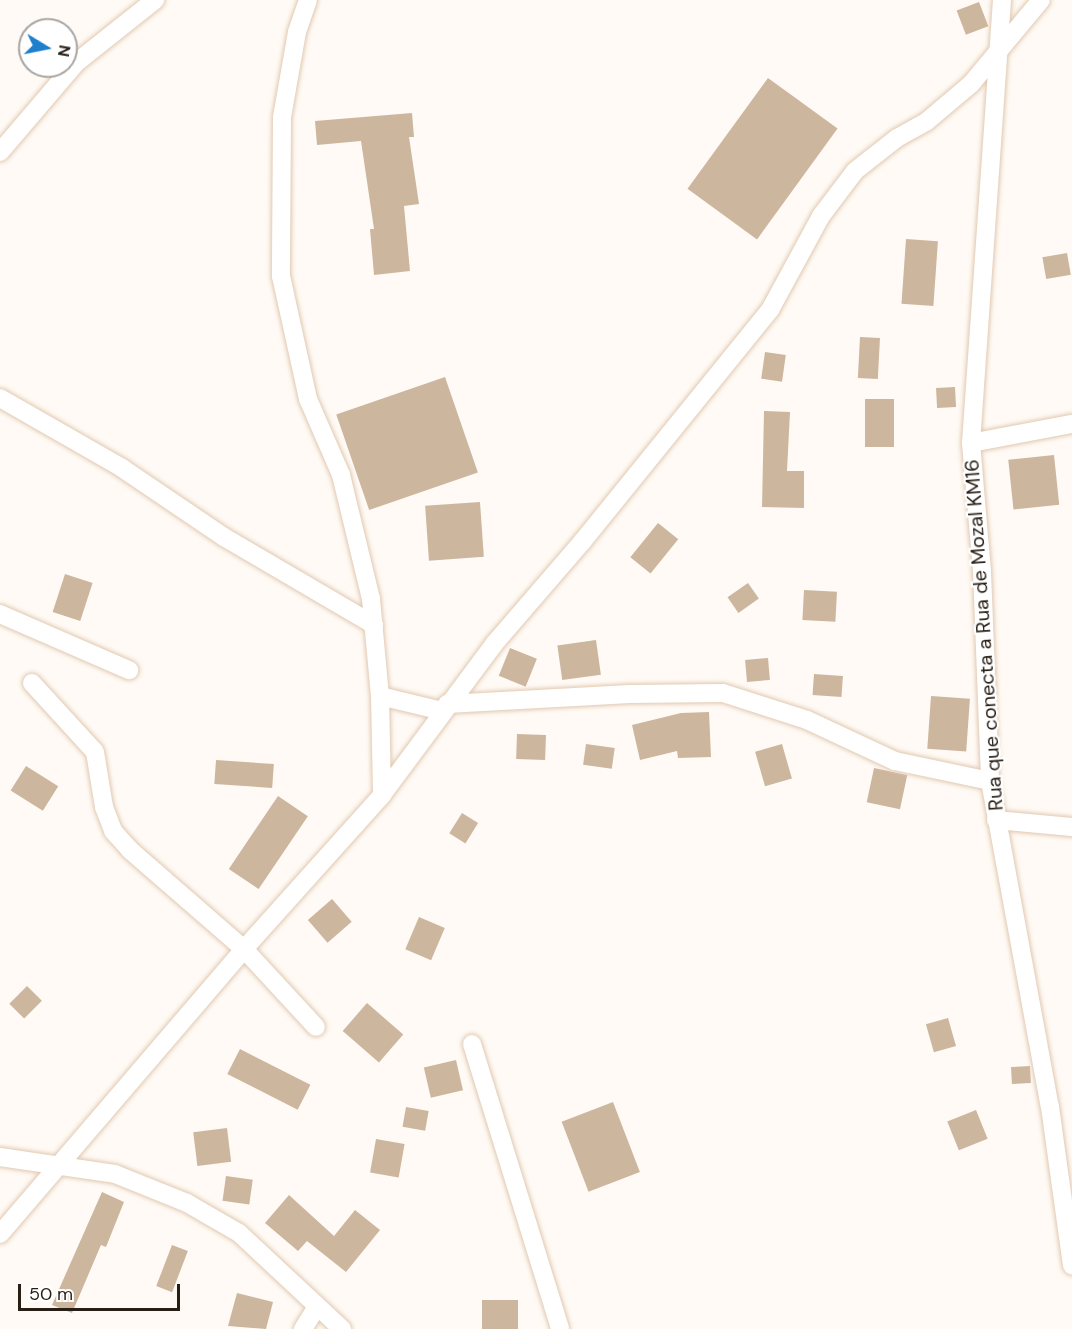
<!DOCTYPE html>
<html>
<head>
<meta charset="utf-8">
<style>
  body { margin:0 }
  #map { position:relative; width:1072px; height:1329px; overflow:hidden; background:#fffaf5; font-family:"DM Sans",sans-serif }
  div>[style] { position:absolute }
  .building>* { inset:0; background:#cdb69e; transform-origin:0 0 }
  .roads { filter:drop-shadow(0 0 2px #e1c9b1) drop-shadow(0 0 2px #e1c9b1) }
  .street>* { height:18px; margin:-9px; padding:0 9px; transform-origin:9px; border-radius:9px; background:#fff }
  span { translate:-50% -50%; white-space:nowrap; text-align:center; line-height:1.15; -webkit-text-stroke:4.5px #fff; paint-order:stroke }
  .street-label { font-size:20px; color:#271f16 }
  .north { position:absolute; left:18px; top:18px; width:60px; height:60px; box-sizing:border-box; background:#fff; border:2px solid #a9a5a2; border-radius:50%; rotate:100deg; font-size:16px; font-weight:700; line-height:24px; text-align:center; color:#271f16 }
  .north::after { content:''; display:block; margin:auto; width:21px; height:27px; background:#1e7fcb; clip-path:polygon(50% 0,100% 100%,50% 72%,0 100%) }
  .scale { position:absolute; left:18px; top:1284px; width:162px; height:27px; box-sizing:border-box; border:3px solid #271f16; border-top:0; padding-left:8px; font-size:18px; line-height:21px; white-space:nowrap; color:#271f16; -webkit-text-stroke:4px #fff; paint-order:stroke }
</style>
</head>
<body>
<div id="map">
  <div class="building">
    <i style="left:979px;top:2px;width:26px;height:24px;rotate:69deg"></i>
    <i style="left:768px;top:78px;width:86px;height:137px;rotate:36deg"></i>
    <i style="clip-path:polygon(412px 113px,414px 137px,409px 137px,419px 204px,404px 206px,410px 271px,374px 275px,370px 229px,374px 229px,361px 141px,317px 145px,315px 121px)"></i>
    <i style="left:906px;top:239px;width:32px;height:65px;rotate:4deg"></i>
    <i style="left:1067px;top:253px;width:22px;height:25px;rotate:80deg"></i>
    <i style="left:860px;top:337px;width:20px;height:41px;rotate:3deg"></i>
    <i style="left:765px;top:352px;width:21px;height:27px;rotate:8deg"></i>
    <i style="left:445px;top:377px;width:101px;height:115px;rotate:71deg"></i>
    <i style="left:955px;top:387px;width:20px;height:19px;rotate:87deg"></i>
    <i style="left:865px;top:399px;width:29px;height:48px"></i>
    <i style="clip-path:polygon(764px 411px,790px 412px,787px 471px,804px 471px,804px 508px,762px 507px)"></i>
    <i style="left:1054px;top:455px;width:50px;height:46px;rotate:84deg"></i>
    <i style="left:480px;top:502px;width:55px;height:55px;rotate:86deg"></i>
    <i style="left:658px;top:523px;width:26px;height:44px;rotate:39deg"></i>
    <i style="left:65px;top:574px;width:29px;height:40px;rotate:18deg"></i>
    <i style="left:748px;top:583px;width:19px;height:25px;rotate:55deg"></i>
    <i style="left:804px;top:590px;width:33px;height:30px;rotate:3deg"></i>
    <i style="left:596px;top:640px;width:35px;height:39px;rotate:82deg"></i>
    <i style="left:510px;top:648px;width:29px;height:30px;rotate:22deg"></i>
    <i style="left:768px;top:658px;width:22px;height:23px;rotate:85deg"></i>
    <i style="left:814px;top:674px;width:29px;height:21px;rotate:4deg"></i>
    <i style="left:931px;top:696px;width:39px;height:53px;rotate:4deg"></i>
    <i style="clip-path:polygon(709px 712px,711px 757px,678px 758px,677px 751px,640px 760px,632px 725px,681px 713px)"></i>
    <i style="left:517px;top:734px;width:29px;height:25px;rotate:2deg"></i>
    <i style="left:586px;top:744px;width:29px;height:21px;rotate:8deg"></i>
    <i style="left:782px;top:744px;width:36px;height:28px;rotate:74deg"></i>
    <i style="left:216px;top:760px;width:58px;height:24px;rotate:4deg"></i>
    <i style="left:26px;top:766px;width:38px;height:29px;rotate:32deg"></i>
    <i style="left:874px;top:768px;width:34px;height:35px;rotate:12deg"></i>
    <i style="left:278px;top:796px;width:36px;height:88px;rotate:34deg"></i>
    <i style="left:462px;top:813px;width:19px;height:24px;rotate:32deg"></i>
    <i style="left:332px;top:899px;width:30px;height:32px;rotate:49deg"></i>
    <i style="left:419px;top:917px;width:28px;height:35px;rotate:23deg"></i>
    <i style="left:27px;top:986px;width:21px;height:25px;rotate:45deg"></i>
    <i style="left:367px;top:1003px;width:48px;height:37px;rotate:41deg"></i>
    <i style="left:948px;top:1018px;width:29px;height:23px;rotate:74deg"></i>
    <i style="left:240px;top:1049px;width:79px;height:28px;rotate:27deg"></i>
    <i style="left:456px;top:1060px;width:31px;height:33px;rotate:77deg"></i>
    <i style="left:1030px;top:1066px;width:17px;height:19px;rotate:87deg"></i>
    <i style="left:613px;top:1102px;width:75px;height:55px;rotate:69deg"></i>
    <i style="left:406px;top:1107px;width:23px;height:20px;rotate:10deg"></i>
    <i style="left:976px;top:1110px;width:31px;height:31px;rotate:68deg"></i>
    <i style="left:227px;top:1128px;width:34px;height:34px;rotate:83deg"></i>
    <i style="left:376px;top:1139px;width:29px;height:34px;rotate:10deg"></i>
    <i style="left:226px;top:1176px;width:27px;height:25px;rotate:8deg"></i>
    <i style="clip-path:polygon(102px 1192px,124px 1202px,106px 1247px,101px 1245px,72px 1313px,52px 1305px)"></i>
    <i style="clip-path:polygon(289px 1195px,334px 1236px,355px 1210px,380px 1230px,346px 1272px,307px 1241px,298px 1251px,265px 1223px)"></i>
    <i style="left:172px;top:1245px;width:17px;height:44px;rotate:21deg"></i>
    <i style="clip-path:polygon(237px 1293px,273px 1302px,266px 1329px,228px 1326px)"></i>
    <i style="left:482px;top:1300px;width:36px;height:29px"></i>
  </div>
  <div class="roads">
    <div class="street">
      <i style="left:308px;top:0;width:34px;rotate:109deg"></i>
      <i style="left:297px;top:32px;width:86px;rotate:100deg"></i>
      <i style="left:282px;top:117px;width:159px;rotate:90.4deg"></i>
      <i style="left:281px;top:276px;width:126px;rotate:77.6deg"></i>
      <i style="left:308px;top:399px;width:83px;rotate:66.5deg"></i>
      <i style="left:341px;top:475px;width:128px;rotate:76.4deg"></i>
      <i style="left:371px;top:599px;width:97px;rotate:84.7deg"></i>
      <i style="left:380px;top:696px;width:99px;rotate:88.8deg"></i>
      <i style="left:1002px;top:0;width:444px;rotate:94deg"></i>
      <i style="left:971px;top:443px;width:128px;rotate:85.1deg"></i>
      <i style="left:982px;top:571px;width:210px;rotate:87.8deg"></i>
      <i style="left:990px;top:781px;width:331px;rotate:79.6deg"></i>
      <i style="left:1050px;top:1107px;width:160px;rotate:82.1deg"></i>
      <i style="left:0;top:152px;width:118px;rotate:-49.5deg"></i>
      <i style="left:77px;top:62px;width:100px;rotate:-38.5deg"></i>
      <i style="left:0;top:398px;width:141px;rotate:29.8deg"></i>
      <i style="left:122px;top:468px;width:123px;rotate:34.1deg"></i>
      <i style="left:224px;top:537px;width:174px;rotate:30.4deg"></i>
      <i style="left:971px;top:443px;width:103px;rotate:-10.7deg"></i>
      <i style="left:0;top:614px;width:141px;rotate:23.5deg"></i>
      <i style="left:32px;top:683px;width:93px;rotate:47.6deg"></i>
      <i style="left:95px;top:752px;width:56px;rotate:80.7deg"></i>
      <i style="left:104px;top:807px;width:26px;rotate:69deg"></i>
      <i style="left:113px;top:831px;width:25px;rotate:48deg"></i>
      <i style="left:130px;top:850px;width:151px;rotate:41deg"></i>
      <i style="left:244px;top:949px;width:106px;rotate:47.3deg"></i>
      <i style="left:380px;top:696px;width:64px;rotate:13.6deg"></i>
      <i style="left:447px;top:704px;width:183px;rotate:-3.1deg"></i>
      <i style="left:630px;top:694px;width:93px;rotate:-0.6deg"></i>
      <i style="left:723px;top:693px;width:88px;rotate:17.8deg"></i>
      <i style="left:807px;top:720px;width:97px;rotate:25deg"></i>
      <i style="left:895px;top:761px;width:97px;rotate:11.9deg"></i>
      <i style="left:996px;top:820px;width:76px;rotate:5.3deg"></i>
      <i style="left:472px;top:1044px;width:298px;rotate:72.8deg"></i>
      <i style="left:0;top:1157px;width:116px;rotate:8.4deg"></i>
      <i style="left:115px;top:1174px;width:78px;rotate:21.9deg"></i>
      <i style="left:187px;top:1203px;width:60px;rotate:30deg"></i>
      <i style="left:239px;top:1233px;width:141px;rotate:43deg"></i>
      <i style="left:0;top:1234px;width:375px;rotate:-49.4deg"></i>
      <i style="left:244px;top:949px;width:207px;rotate:-48.1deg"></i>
      <i style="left:382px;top:795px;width:188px;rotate:-53.4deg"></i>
      <i style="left:494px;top:644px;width:135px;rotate:-49.2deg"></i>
      <i style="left:582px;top:542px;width:299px;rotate:-51deg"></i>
      <i style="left:770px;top:310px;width:107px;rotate:-61.5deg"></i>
      <i style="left:821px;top:216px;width:56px;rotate:-52.9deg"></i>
      <i style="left:855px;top:171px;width:53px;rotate:-38.2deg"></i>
      <i style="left:897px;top:138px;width:33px;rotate:-29deg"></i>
      <i style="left:926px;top:122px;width:59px;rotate:-40.2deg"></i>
      <i style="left:971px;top:84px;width:109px;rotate:-50.2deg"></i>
      <i style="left:303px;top:1329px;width:25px;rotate:-58deg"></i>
    </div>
  </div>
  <div class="street-label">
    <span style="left:984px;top:635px;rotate:-94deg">Rua que conecta a Rua de Mozal KM16</span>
  </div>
  <div class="north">N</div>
  <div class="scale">50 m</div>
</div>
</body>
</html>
